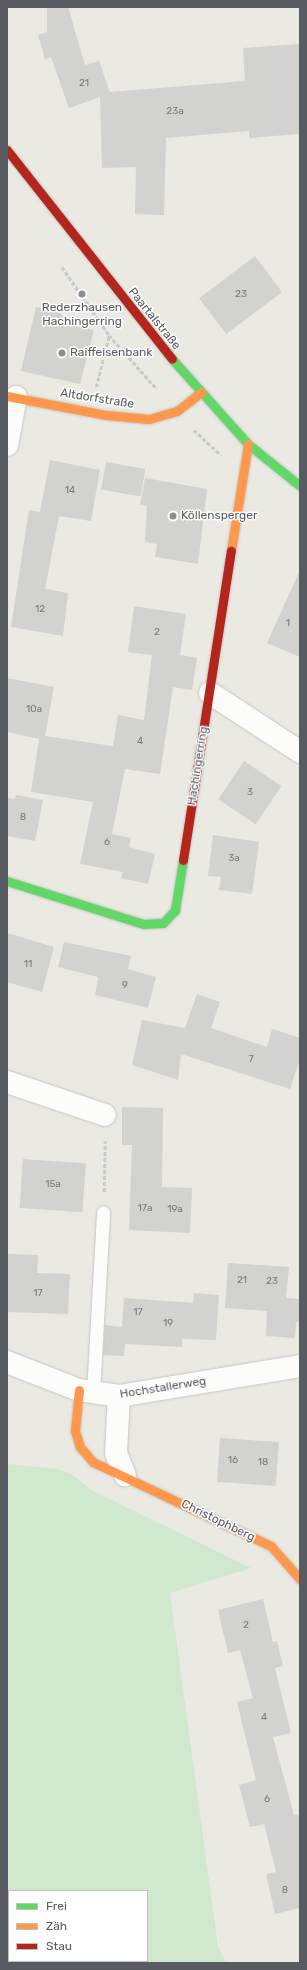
<!DOCTYPE html>
<html>
<head>
<meta charset="utf-8">
<style>
  body { margin:0 }
  #map { position:relative; width:307px; height:1970px; overflow:hidden; background:#eae9e2; font-family:Rubik,sans-serif }
  div>[style] { position:absolute }
  .green>* { inset:0; background:#cfe8ce }
  .building>* { inset:0; background:#d2d2ce; transform-origin:0 0 }
  .path>* { height:2.5px; margin-top:-1.25px; transform-origin:0; background:repeating-linear-gradient(90deg,#c5ccc9 0 4px,transparent 0 6px) }
  .roads { filter:drop-shadow(0 0 1px #c6c7c5) drop-shadow(0 0 1px #c6c7c5) }
  .lane>* { height:13px; margin:-6.5px; padding:0 6.5px; transform-origin:6.5px; border-radius:6.5px; background:#fcfcfb }
  .street>* { height:22px; margin:-11px; padding:0 11px; transform-origin:11px; border-radius:11px; background:#fcfcfb }
  .fast>* { height:9px; margin:-4.5px; padding:0 4.5px; transform-origin:4.5px; border-radius:4.5px; background:#63d668 }
  .slow>* { height:9px; margin:-4.5px; padding:0 4.5px; transform-origin:4.5px; border-radius:4.5px; background:#ff974d }
  .jam>* { height:9px; margin:-4.5px; padding:0 4.5px; transform-origin:4.5px; border-radius:4.5px; background:#b3261e }
  .dots>* { width:11px; height:11px; translate:-50% -50%; box-sizing:border-box; border:2px solid #fff; border-radius:50% }
  span { translate:-50% -50%; white-space:nowrap; text-align:center; line-height:1.15; -webkit-text-stroke:3px #fff; paint-order:stroke }
  .number-label { font-size:10px; color:#777a7e }
  .number-label span { -webkit-text-stroke-width:0 }
  .poi-label { font-size:12px; color:#585c62 }
  .left { translate:0 -50%; text-align:left }
  .street-label { font-size:12px; color:#585c62 }
  .frame { position:absolute; inset:0; border:8px solid #585c62; pointer-events:none }
  .legend { position:absolute; left:8px; top:1890px; width:140px; height:72px; box-sizing:border-box; background:#fff; border:1px solid #bcbec0; margin:0; padding:5px 7px; list-style:none; font-size:12px; color:#585c62 }
  .legend li { display:flex; align-items:center; gap:8px; height:20px }
  .legend b { width:20px; border:1px solid #bcbec0 }
</style>
</head>
<body>
<div id="map">
  <div class="green">
    <i style="clip-path:polygon(evenodd,7px 1464px,57px 1469px,71px 1474px,93px 1491px,251px 1568px,170px 1593px,218px 1947px,226px 1963px,7px 1963px,7px 1464px,9px 1891px,147px 1891px,147px 1961px,9px 1961px,9px 1891px)"></i>
  </div>
  <div class="building">
    <i style="clip-path:polygon(47px 7px,68px 7px,85px 65px,99px 61px,110px 92px,245px 81px,243px 48px,300px 44px,300px 134px,249px 138px,249px 131px,166px 138px,164px 215px,135px 214px,136px 167px,102px 168px,100px 97px,69px 108px,51px 57px,45px 59px,38px 35px,47px 32px)"></i>
    <i style="left:255px;top:256px;width:45px;height:70px;rotate:53deg"></i>
    <i style="clip-path:polygon(36px 307px,60px 313px,64px 318px,76px 320px,75px 326px,94px 330px,80px 384px,21px 371px)"></i>
    <i style="clip-path:polygon(50px 460px,100px 470px,91px 521px,59px 516px,45px 589px,68px 593px,63px 636px,11px 627px,29px 510px,40px 512px)"></i>
    <i style="left:106px;top:462px;width:40px;height:28px;rotate:10deg"></i>
    <i style="clip-path:polygon(145px 478px,207px 489px,198px 564px,155px 557px,157px 544px,145px 542px,147px 506px,140px 505px)"></i>
    <i style="clip-path:polygon(300px 570px,300px 657px,267px 643px)"></i>
    <i style="clip-path:polygon(134px 606px,186px 614px,180px 655px,197px 658px,192px 690px,173px 687px,160px 774px,125px 769px,112px 834px,131px 838px,129px 847px,155px 854px,148px 884px,121px 878px,123px 872px,80px 864px,93px 802px,31px 792px,39px 739px,7px 732px,7px 678px,54px 687px,45px 736px,113px 746px,118px 715px,144px 720px,152px 655px,128px 652px)"></i>
    <i style="left:244px;top:761px;width:45px;height:46px;rotate:34deg"></i>
    <i style="clip-path:polygon(16px 795px,43px 800px,35px 841px,7px 836px,7px 798px,15px 799px)"></i>
    <i style="clip-path:polygon(213px 835px,259px 842px,252px 894px,219px 890px,221px 877px,208px 876px)"></i>
    <i style="clip-path:polygon(7px 933px,54px 947px,42px 992px,7px 982px)"></i>
    <i style="clip-path:polygon(64px 942px,131px 956px,128px 969px,156px 977px,148px 1008px,95px 995px,98px 977px,58px 967px)"></i>
    <i style="clip-path:polygon(197px 994px,220px 1002px,211px 1028px,267px 1047px,272px 1029px,300px 1038px,300px 1059px,290px 1089px,181px 1054px,178px 1080px,132px 1065px,142px 1020px,185px 1028px)"></i>
    <i style="clip-path:polygon(122px 1107px,163px 1108px,162px 1187px,192px 1188px,190px 1233px,129px 1230px,132px 1145px,122px 1145px)"></i>
    <i style="left:23px;top:1159px;width:63px;height:49px;rotate:4deg"></i>
    <i style="clip-path:polygon(8px 1254px,38px 1255px,37px 1273px,70px 1274px,68px 1314px,7px 1312px)"></i>
    <i style="clip-path:polygon(228px 1263px,289px 1267px,286px 1298px,300px 1299px,300px 1322px,296px 1322px,295px 1338px,266px 1336px,267px 1311px,225px 1308px)"></i>
    <i style="clip-path:polygon(194px 1293px,219px 1295px,216px 1340px,182px 1339px,182px 1347px,125px 1344px,124px 1356px,103px 1355px,105px 1325px,122px 1327px,124px 1298px,193px 1303px)"></i>
    <i style="left:220px;top:1438px;width:59px;height:44px;rotate:4deg"></i>
    <i style="clip-path:polygon(263px 1599px,273px 1642px,277px 1641px,283px 1666px,275px 1668px,291px 1733px,273px 1737px,294px 1815px,300px 1814px,300px 1908px,275px 1914px,266px 1874px,276px 1872px,264px 1824px,250px 1827px,239px 1785px,256px 1780px,237px 1702px,253px 1698px,240px 1650px,228px 1653px,218px 1610px)"></i>
  </div>
  <div class="path">
    <i style="left:62px;top:267px;width:83px;rotate:55.3deg"></i>
    <i style="left:109px;top:335px;width:72px;rotate:48.4deg"></i>
    <i style="left:96px;top:387px;width:53px;rotate:-75.7deg"></i>
    <i style="left:194px;top:430px;width:37px;rotate:43deg"></i>
    <i style="left:104px;top:1192px;width:51px;rotate:-88.9deg"></i>
  </div>
  <div class="roads">
    <div class="lane">
      <i style="left:93px;top:1393px;width:181px;rotate:-86.8deg"></i>
    </div>
    <div class="street">
      <i style="left:7px;top:445px;width:49px;rotate:-79.4deg"></i>
      <i style="left:210px;top:693px;width:108px;rotate:33.2deg"></i>
      <i style="left:7px;top:1082px;width:103px;rotate:18.6deg"></i>
      <i style="left:7px;top:1362px;width:77px;rotate:21.3deg"></i>
      <i style="left:79px;top:1390px;width:40px;rotate:8.5deg"></i>
      <i style="left:119px;top:1396px;width:183px;rotate:-9.4deg"></i>
      <i style="left:119px;top:1396px;width:57px;rotate:93deg"></i>
      <i style="left:116px;top:1453px;width:24px;rotate:68deg"></i>
    </div>
    <div class="fast">
      <i style="left:172px;top:359px;width:114px;rotate:48.2deg"></i>
      <i style="left:248px;top:444px;width:67px;rotate:38.9deg"></i>
      <i style="left:7px;top:881px;width:143px;rotate:17.5deg"></i>
      <i style="left:143px;top:924px;width:20px;rotate:-3deg"></i>
      <i style="left:163px;top:923px;width:18px;rotate:-47deg"></i>
      <i style="left:175px;top:910px;width:51px;rotate:-80.9deg"></i>
    </div>
    <div class="slow">
      <i style="left:7px;top:396px;width:101px;rotate:10.9deg"></i>
      <i style="left:106px;top:415px;width:43px;rotate:5.3deg"></i>
      <i style="left:149px;top:419px;width:29px;rotate:-16deg"></i>
      <i style="left:177px;top:411px;width:31px;rotate:-38deg"></i>
      <i style="left:231px;top:551px;width:108px;rotate:-81deg"></i>
      <i style="left:79px;top:1390px;width:41px;rotate:95.6deg"></i>
      <i style="left:75px;top:1431px;width:17px;rotate:73deg"></i>
      <i style="left:80px;top:1447px;width:20px;rotate:49deg"></i>
      <i style="left:93px;top:1462px;width:197px;rotate:25.3deg"></i>
      <i style="left:271px;top:1546px;width:44px;rotate:48.7deg"></i>
    </div>
    <div class="jam">
      <i style="left:7px;top:150px;width:266px;rotate:51.7deg"></i>
      <i style="left:183px;top:860px;width:313px;rotate:-81.2deg"></i>
    </div>
  </div>
  <div class="dots">
    <i style="left:82px;top:294px;background:#8b8d8f"></i>
    <i style="left:62px;top:353px;background:#8b8d8f"></i>
    <i style="left:173px;top:516px;background:#8b8d8f"></i>
  </div>
  <div class="number-label">
    <span style="left:84px;top:84px">21</span>
    <span style="left:175px;top:112px">23a</span>
    <span style="left:241px;top:295px">23</span>
    <span style="left:70px;top:491px">14</span>
    <span style="left:40px;top:610px">12</span>
    <span style="left:288px;top:624px">1</span>
    <span style="left:157px;top:633px">2</span>
    <span style="left:34px;top:710px">10a</span>
    <span style="left:140px;top:742px">4</span>
    <span style="left:250px;top:793px">3</span>
    <span style="left:23px;top:818px">8</span>
    <span style="left:107px;top:843px">6</span>
    <span style="left:234px;top:859px">3a</span>
    <span style="left:28px;top:965px">11</span>
    <span style="left:125px;top:986px">9</span>
    <span style="left:251px;top:1060px">7</span>
    <span style="left:53px;top:1185px">15a</span>
    <span style="left:145px;top:1209px">17a</span>
    <span style="left:175px;top:1210px">19a</span>
    <span style="left:242px;top:1281px">21</span>
    <span style="left:272px;top:1282px">23</span>
    <span style="left:38px;top:1294px">17</span>
    <span style="left:138px;top:1313px">17</span>
    <span style="left:168px;top:1324px">19</span>
    <span style="left:233px;top:1461px">16</span>
    <span style="left:263px;top:1463px">18</span>
    <span style="left:246px;top:1626px">2</span>
    <span style="left:264px;top:1718px">4</span>
    <span style="left:267px;top:1800px">6</span>
    <span style="left:285px;top:1891px">8</span>
  </div>
  <div class="poi-label">
    <span style="left:82px;top:315px">Rederzhausen<br>Hachingerring</span>
    <span class="left" style="left:70px;top:353px">Raiffeisenbank</span>
    <span class="left" style="left:181px;top:516px">Köllensperger</span>
  </div>
  <div class="street-label">
    <span style="left:154px;top:319px;rotate:51deg">Paartalstraße</span>
    <span style="left:97px;top:399px;rotate:9deg">Altdorfstraße</span>
    <span style="left:198px;top:766px;rotate:-81deg">Hachingerring</span>
    <span style="left:163px;top:1388px;rotate:-9deg">Hochstallerweg</span>
    <span style="left:218px;top:1521px;rotate:26deg">Christophberg</span>
  </div>
  <div class="frame"></div>
  <ul class="legend">
  <li><b style="height:5px;background:#63d668"></b>Frei</li>
  <li><b style="height:5px;background:#ff974d"></b>Zäh</li>
  <li><b style="height:5px;background:#b3261e"></b>Stau</li>
  </ul>
</div>
</body>
</html>
